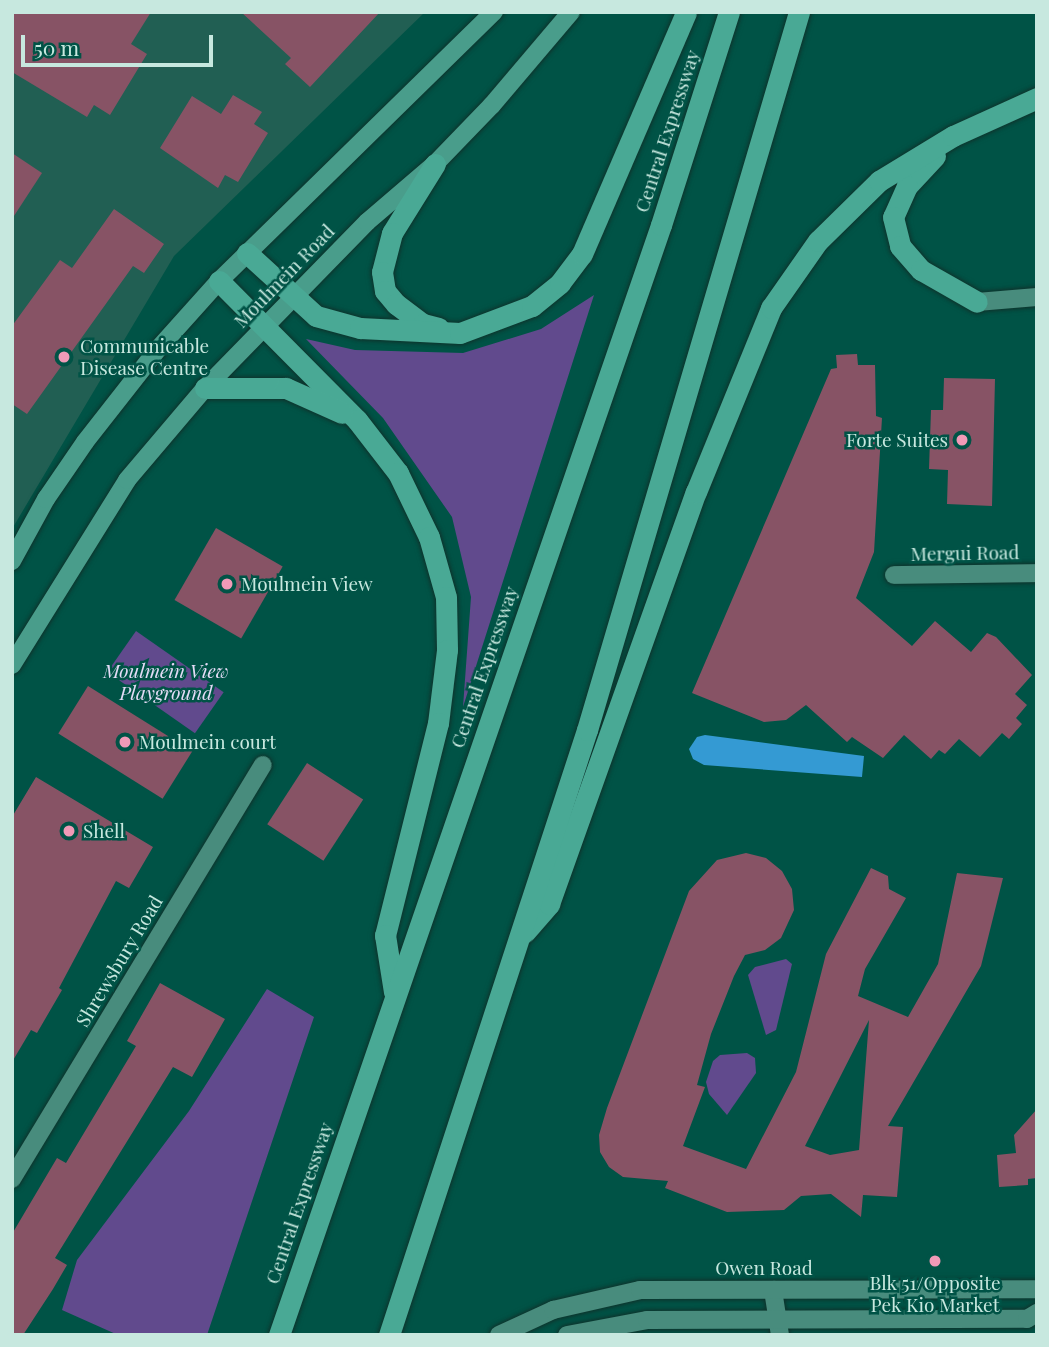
<!DOCTYPE html>
<html>
<head>
<meta charset="utf-8">
<style>
  body { margin:0 }
  #map { position:relative; width:1049px; height:1347px; overflow:hidden; background:#005346; font-family:"Playfair Display",serif }
  div>[style] { position:absolute }
  .built>* { inset:0; background:#215f53 }
  .green>* { inset:0; background:#614a8d; transform-origin:0 0 }
  .water>* { inset:0; background:#349ad3 }
  .building>* { inset:0; background:#875365; transform-origin:0 0 }
  .roads { filter:drop-shadow(0 0 2px #0e332c) drop-shadow(0 0 2px #0e332c) }
  .minor>* { height:18px; margin:-9px; padding:0 9px; transform-origin:9px; border-radius:9px; background:#488c7d }
  .major>* { height:18px; margin:-9px; padding:0 9px; transform-origin:9px; border-radius:9px; background:#499d8b }
  .highway>* { height:21px; margin:-10.5px; padding:0 10.5px; transform-origin:10.5px; border-radius:10.5px; background:#49a995 }
  .dots>* { width:19px; height:19px; translate:-50% -50%; box-sizing:border-box; border:4px solid #005346; border-radius:50% }
  span { translate:-50% -50%; white-space:nowrap; text-align:center; line-height:1.15; -webkit-text-stroke:5px #005346; paint-order:stroke }
  .street-label { font-size:19px; color:#c7e8df }
  .poi-label { font-size:19px; color:#c7e8df }
  .left { translate:0 -50%; text-align:left }
  .right { translate:-100% -50%; text-align:right }
  .park-label { font-size:19px; color:#e4dcf7; font-style:italic }
  .frame { position:absolute; inset:0; border:14px solid #c7e8df; pointer-events:none }
  .scale { position:absolute; left:21px; top:35px; width:192px; height:32px; box-sizing:border-box; border:4px solid #c7e8df; border-top:0; padding-left:9px; font-size:21px; line-height:24px; white-space:nowrap; color:#c7e8df; -webkit-text-stroke:5px #005346; paint-order:stroke }
</style>
</head>
<body>
<div id="map">
  <div class="built">
    <i style="clip-path:polygon(12px 12px,425px 12px,174px 256px,12px 529px)"></i>
  </div>
  <div class="green">
    <i style="clip-path:polygon(594px 295px,463px 707px,471px 597px,452px 517px,383px 418px,306px 339px,355px 350px,463px 353px,541px 329px)"></i>
    <i style="left:136px;top:631px;width:107px;height:50px;rotate:35deg"></i>
    <i style="clip-path:polygon(786px 959px,792px 964px,776px 1030px,766px 1035px,748px 975px,755px 967px)"></i>
    <i style="clip-path:polygon(267px 989px,314px 1017px,207px 1335px,118px 1335px,62px 1310px,77px 1260px,189px 1111px)"></i>
    <i style="clip-path:polygon(747px 1053px,755px 1058px,756px 1073px,727px 1115px,709px 1094px,706px 1082px,713px 1061px,720px 1055px)"></i>
  </div>
  <div class="water">
    <i style="clip-path:polygon(705px 735px,864px 756px,862px 777px,704px 765px,693px 759px,689px 749px,697px 737px)"></i>
  </div>
  <div class="building">
    <i style="clip-path:polygon(12px 12px,151px 12px,131px 44px,147px 54px,110px 115px,94px 105px,87px 117px,12px 72px)"></i>
    <i style="clip-path:polygon(241px 12px,380px 12px,310px 87px,285px 64px,291px 58px)"></i>
    <i style="clip-path:polygon(233px 95px,262px 112px,254px 124px,268px 133px,238px 182px,225px 175px,218px 188px,160px 148px,192px 96px,221px 114px)"></i>
    <i style="clip-path:polygon(12px 153px,42px 173px,12px 219px)"></i>
    <i style="clip-path:polygon(114px 209px,164px 244px,144px 273px,133px 266px,27px 414px,12px 404px,12px 326px,60px 260px,72px 268px)"></i>
    <i style="clip-path:polygon(857px 354px,858px 365px,875px 365px,876px 416px,882px 418px,874px 552px,856px 598px,912px 646px,935px 621px,971px 652px,987px 633px,996px 637px,1032px 675px,1015px 694px,1027px 705px,1016px 718px,1022px 724px,1009px 739px,1002px 733px,980px 757px,959px 739px,945px 754px,939px 750px,931px 759px,904px 735px,883px 758px,852px 737px,847px 742px,806px 705px,786px 720px,764px 722px,692px 693px,831px 369px,837px 368px,836px 355px)"></i>
    <i style="clip-path:polygon(944px 378px,995px 379px,992px 506px,947px 504px,948px 470px,929px 469px,931px 410px,943px 410px)"></i>
    <i style="left:216px;top:528px;width:77px;height:83px;rotate:30deg"></i>
    <i style="left:88px;top:686px;width:123px;height:56px;rotate:32deg"></i>
    <i style="left:307px;top:763px;width:67px;height:73px;rotate:33deg"></i>
    <i style="clip-path:polygon(36px 777px,153px 847px,129px 888px,116px 881px,59px 988px,62px 990px,37px 1033px,31px 1030px,12px 1062px,12px 817px)"></i>
    <i style="clip-path:polygon(evenodd,746px 853px,766px 858px,782px 871px,792px 889px,794px 910px,781px 938px,765px 950px,745px 955px,734px 976px,711px 1034px,697px 1085px,705px 1087px,683px 1146px,746px 1169px,796px 1072px,826px 954px,871px 868px,888px 876px,889px 889px,906px 898px,865px 969px,858px 996px,908px 1017px,938px 964px,957px 873px,1003px 878px,981px 966px,888px 1126px,903px 1127px,897px 1197px,863px 1195px,861px 1217px,831px 1194px,801px 1196px,784px 1210px,727px 1212px,665px 1188px,668px 1181px,623px 1177px,609px 1167px,600px 1152px,599px 1135px,607px 1108px,689px 891px,717px 860px,746px 853px,869px 1020px,859px 1150px,830px 1155px,805px 1146px,869px 1020px)"></i>
    <i style="clip-path:polygon(160px 983px,225px 1019px,192px 1077px,173px 1067px,55px 1258px,67px 1265px,53px 1289px,23px 1335px,12px 1335px,12px 1234px,57px 1158px,66px 1163px,136px 1046px,127px 1041px)"></i>
    <i style="clip-path:polygon(1037px 1109px,1037px 1178px,1028px 1179px,1028px 1185px,999px 1187px,997px 1155px,1016px 1153px,1014px 1135px)"></i>
  </div>
  <div class="roads">
    <div class="minor">
      <i style="left:977px;top:302px;width:60px;rotate:-4.8deg"></i>
      <i style="left:894px;top:575px;width:143px;rotate:-0.8deg"></i>
      <i style="left:12px;top:1179px;width:484px;rotate:-58.8deg"></i>
      <i style="left:773px;top:1290px;width:46px;rotate:81.2deg"></i>
      <i style="left:499px;top:1335px;width:60px;rotate:-24.8deg"></i>
      <i style="left:553px;top:1310px;width:89px;rotate:-12.9deg"></i>
      <i style="left:640px;top:1290px;width:397px;rotate:-0.1deg"></i>
      <i style="left:567px;top:1335px;width:81px;rotate:-10.6deg"></i>
      <i style="left:647px;top:1320px;width:380px;rotate:-0.2deg"></i>
      <i style="left:1027px;top:1319px;width:12px;rotate:-31deg"></i>
    </div>
    <div class="major">
      <i style="left:12px;top:561px;width:71px;rotate:-61.3deg"></i>
      <i style="left:46px;top:499px;width:69px;rotate:-55.6deg"></i>
      <i style="left:85px;top:442px;width:118px;rotate:-51.9deg"></i>
      <i style="left:158px;top:349px;width:91px;rotate:-48.1deg"></i>
      <i style="left:219px;top:281px;width:385px;rotate:-44.4deg"></i>
      <i style="left:12px;top:665px;width:218px;rotate:-58.1deg"></i>
      <i style="left:127px;top:480px;width:121px;rotate:-49.7deg"></i>
      <i style="left:205px;top:388px;width:232px;rotate:-45.7deg"></i>
      <i style="left:367px;top:222px;width:89px;rotate:-40.5deg"></i>
      <i style="left:435px;top:164px;width:82px;rotate:-46deg"></i>
      <i style="left:492px;top:105px;width:122px;rotate:-49.7deg"></i>
    </div>
    <div class="highway">
      <i style="left:935px;top:156px;width:41px;rotate:133deg"></i>
      <i style="left:907px;top:186px;width:34px;rotate:114deg"></i>
      <i style="left:893px;top:217px;width:30px;rotate:76deg"></i>
      <i style="left:900px;top:246px;width:32px;rotate:49deg"></i>
      <i style="left:921px;top:270px;width:64px;rotate:29.7deg"></i>
      <i style="left:435px;top:164px;width:81px;rotate:121.9deg"></i>
      <i style="left:392px;top:233px;width:40px;rotate:104.4deg"></i>
      <i style="left:382px;top:272px;width:19px;rotate:81deg"></i>
      <i style="left:385px;top:291px;width:17px;rotate:50deg"></i>
      <i style="left:396px;top:304px;width:34px;rotate:37deg"></i>
      <i style="left:423px;top:324px;width:16px;rotate:14deg"></i>
      <i style="left:247px;top:253px;width:93px;rotate:42.4deg"></i>
      <i style="left:316px;top:316px;width:46px;rotate:15.3deg"></i>
      <i style="left:360px;top:328px;width:100px;rotate:2.9deg"></i>
      <i style="left:460px;top:333px;width:77px;rotate:-20.6deg"></i>
      <i style="left:532px;top:306px;width:36px;rotate:-39deg"></i>
      <i style="left:560px;top:283px;width:36px;rotate:-53deg"></i>
      <i style="left:582px;top:254px;width:263px;rotate:-66.7deg"></i>
      <i style="left:219px;top:281px;width:196px;rotate:45.2deg"></i>
      <i style="left:357px;top:420px;width:67px;rotate:52.3deg"></i>
      <i style="left:398px;top:473px;width:71px;rotate:64.2deg"></i>
      <i style="left:429px;top:537px;width:62px;rotate:74.2deg"></i>
      <i style="left:446px;top:597px;width:53px;rotate:88.9deg"></i>
      <i style="left:447px;top:650px;width:74px;rotate:97deg"></i>
      <i style="left:438px;top:723px;width:219px;rotate:104deg"></i>
      <i style="left:385px;top:935px;width:58px;rotate:81deg"></i>
      <i style="left:205px;top:388px;width:81px"></i>
      <i style="left:286px;top:388px;width:61px;rotate:24.1deg"></i>
      <i style="left:525px;top:932px;width:37px;rotate:-49deg"></i>
      <i style="left:549px;top:904px;width:437px;rotate:-70.4deg"></i>
      <i style="left:696px;top:492px;width:199px;rotate:-67.8deg"></i>
      <i style="left:771px;top:308px;width:82px;rotate:-55deg"></i>
      <i style="left:818px;top:241px;width:86px;rotate:-44.5deg"></i>
      <i style="left:879px;top:181px;width:87px;rotate:-31.3deg"></i>
      <i style="left:953px;top:136px;width:92px;rotate:-24.3deg"></i>
      <i style="left:279px;top:1335px;width:1174px;rotate:-71.01deg"></i>
      <i style="left:661px;top:225px;width:224px;rotate:-72.3deg"></i>
      <i style="left:389px;top:1335px;width:637px;rotate:-71.88deg"></i>
      <i style="left:587px;top:730px;width:749px;rotate:-73.55deg"></i>
    </div>
  </div>
  <div class="dots">
    <i style="left:64px;top:357px;background:#f09ab7"></i>
    <i style="left:962px;top:440px;background:#f09ab7"></i>
    <i style="left:227px;top:584px;background:#f09ab7"></i>
    <i style="left:125px;top:742px;background:#f09ab7"></i>
    <i style="left:69px;top:831px;background:#f09ab7"></i>
    <i style="left:935px;top:1261px;background:#f09ab7"></i>
  </div>
  <div class="street-label">
    <span style="left:667px;top:131px;rotate:-72deg">Central Expressway</span>
    <span style="left:284px;top:276px;rotate:-46deg">Moulmein Road</span>
    <span style="left:965px;top:553px;rotate:-1deg">Mergui Road</span>
    <span style="left:484px;top:667px;rotate:-71deg">Central Expressway</span>
    <span style="left:119px;top:961px;rotate:-59deg">Shrewsbury Road</span>
    <span style="left:299px;top:1203px;rotate:-71deg">Central Expressway</span>
    <span style="left:764px;top:1268px">Owen Road</span>
  </div>
  <div class="poi-label">
    <span class="left" style="left:80px;top:357px">Communicable<br>Disease Centre</span>
    <span class="right" style="left:948px;top:440px">Forte Suites</span>
    <span class="left" style="left:241px;top:584px">Moulmein View</span>
    <span class="left" style="left:139px;top:742px">Moulmein court</span>
    <span class="left" style="left:83px;top:831px">Shell</span>
    <span style="left:935px;top:1294px">Blk 51/Opposite<br>Pek Kio Market</span>
  </div>
  <div class="park-label">
    <span style="left:166px;top:682px">Moulmein View<br>Playground</span>
  </div>
  <div class="frame"></div>
  <div class="scale">50 m</div>
</div>
</body>
</html>
